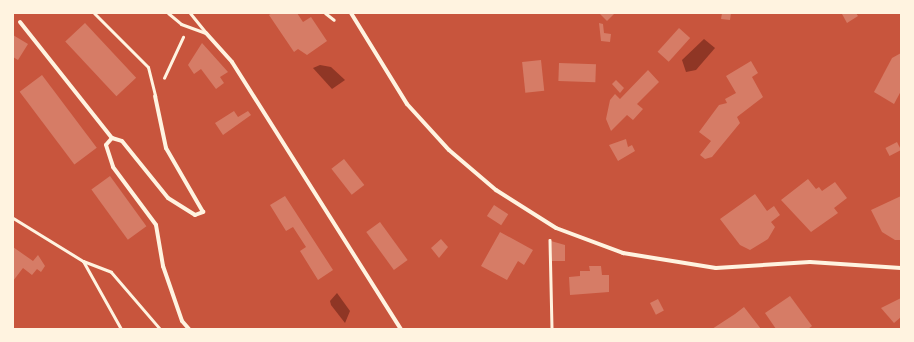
<!DOCTYPE html>
<html>
<head>
<meta charset="utf-8">
<style>
  body { margin:0 }
  #map { position:relative; width:914px; height:342px; overflow:hidden; background:#c8553d; font-family:"PT Sans Narrow",sans-serif }
  div>[style] { position:absolute }
  .water>* { inset:0; background:#8f3625 }
  .building>* { inset:0; background:#d67c66; transform-origin:0 0 }
  .path>* { height:2.5px; margin:-1.25px; padding:0 1.25px; transform-origin:1.25px; border-radius:1.25px; background:#fff3e0 }
  .service>* { height:3px; margin:-1.5px; padding:0 1.5px; transform-origin:1.5px; border-radius:1.5px; background:#fff3e0 }
  .minor>* { height:4px; margin:-2px; padding:0 2px; transform-origin:2px; border-radius:2px; background:#fff3e0 }
  span { translate:-50% -50%; white-space:nowrap; text-align:center; line-height:1.15; -webkit-text-stroke:4px #fff3e0; paint-order:stroke }
  .frame { position:absolute; inset:0; border:14px solid #fff3e0; pointer-events:none }
</style>
</head>
<body>
<div id="map">
  <div class="water">
    <i style="clip-path:polygon(704px 39px,715px 48px,696px 70px,686px 72px,682px 60px)"></i>
    <i style="clip-path:polygon(320px 65px,331px 67px,345px 80px,332px 89px,313px 68px)"></i>
    <i style="clip-path:polygon(337px 293px,350px 311px,345px 323px,331px 305px,330px 301px)"></i>
  </div>
  <div class="building">
    <i style="clip-path:polygon(272px 13px,297px 13px,303px 22px,311px 17px,327px 41px,307px 55px,298px 49px,294px 52px,269px 15px)"></i>
    <i style="clip-path:polygon(599px 13px,615px 13px,607px 21px)"></i>
    <i style="clip-path:polygon(722px 13px,731px 13px,730px 20px,721px 19px)"></i>
    <i style="clip-path:polygon(856px 13px,858px 16px,847px 23px,842px 14px)"></i>
    <i style="left:85px;top:23px;width:75px;height:27px;rotate:47deg"></i>
    <i style="clip-path:polygon(599px 23px,603px 24px,604px 33px,611px 34px,610px 42px,601px 41px)"></i>
    <i style="left:679px;top:28px;width:15px;height:32px;rotate:42deg"></i>
    <i style="clip-path:polygon(13px 35px,28px 44px,18px 60px,13px 57px)"></i>
    <i style="clip-path:polygon(202px 43px,228px 72px,220px 77px,224px 83px,216px 89px,201px 69px,194px 74px,188px 65px)"></i>
    <i style="clip-path:polygon(901px 53px,901px 91px,894px 104px,874px 92px,892px 58px)"></i>
    <i style="left:541px;top:60px;width:31px;height:19px;rotate:84deg"></i>
    <i style="clip-path:polygon(751px 61px,758px 73px,752px 77px,763px 97px,737px 117px,740px 123px,712px 157px,705px 159px,700px 155px,711px 141px,699px 132px,719px 105px,727px 103px,725px 99px,736px 93px,726px 76px)"></i>
    <i style="left:559px;top:63px;width:37px;height:18px;rotate:2deg"></i>
    <i style="clip-path:polygon(648px 70px,659px 82px,637px 104px,643px 109px,633px 120px,627px 115px,611px 131px,606px 119px,610px 100px,615px 94px,620px 99px)"></i>
    <i style="left:42px;top:75px;width:91px;height:28px;rotate:53deg"></i>
    <i style="clip-path:polygon(616px 80px,624px 88px,620px 93px,612px 84px)"></i>
    <i style="clip-path:polygon(234px 111px,238px 117px,248px 111px,251px 115px,223px 135px,215px 123px)"></i>
    <i style="clip-path:polygon(626px 139px,628px 147px,632px 145px,635px 151px,618px 161px,609px 145px)"></i>
    <i style="left:897px;top:142px;width:9px;height:13px;rotate:63deg"></i>
    <i style="left:344px;top:159px;width:33px;height:16px;rotate:52deg"></i>
    <i style="left:110px;top:176px;width:62px;height:23px;rotate:54deg"></i>
    <i style="clip-path:polygon(808px 179px,816px 189px,819px 187px,822px 191px,835px 182px,847px 198px,834px 208px,838px 213px,811px 232px,781px 200px)"></i>
    <i style="clip-path:polygon(755px 194px,767px 211px,774px 206px,780px 215px,771px 222px,775px 227px,768px 239px,750px 250px,740px 245px,720px 219px)"></i>
    <i style="clip-path:polygon(285px 196px,333px 270px,318px 280px,300px 251px,306px 247px,293px 227px,286px 231px,270px 205px)"></i>
    <i style="clip-path:polygon(901px 196px,901px 240px,895px 240px,882px 232px,871px 210px)"></i>
    <i style="left:494px;top:205px;width:17px;height:13px;rotate:33deg"></i>
    <i style="left:380px;top:222px;width:47px;height:17px;rotate:54deg"></i>
    <i style="clip-path:polygon(500px 232px,533px 250px,524px 265px,518px 261px,507px 280px,481px 266px)"></i>
    <i style="clip-path:polygon(441px 239px,448px 247px,439px 258px,431px 248px)"></i>
    <i style="clip-path:polygon(551px 241px,565px 245px,565px 261px,552px 261px)"></i>
    <i style="clip-path:polygon(13px 247px,33px 261px,38px 255px,45px 266px,41px 272px,37px 269px,32px 275px,23px 268px,13px 281px)"></i>
    <i style="clip-path:polygon(589px 266px,601px 266px,602px 275px,609px 275px,609px 292px,570px 295px,569px 277px,580px 276px,580px 271px,590px 271px)"></i>
    <i style="clip-path:polygon(790px 296px,812px 326px,808px 329px,776px 329px,765px 313px)"></i>
    <i style="clip-path:polygon(901px 298px,901px 317px,894px 323px,881px 308px)"></i>
    <i style="left:658px;top:299px;width:13px;height:9px;rotate:63deg"></i>
    <i style="clip-path:polygon(744px 307px,761px 329px,712px 329px,735px 314px)"></i>
  </div>
  <div class="path">
    <i style="left:164px;top:78px;width:45px;rotate:-65.1deg"></i>
    <i style="left:550px;top:240px;width:89px;rotate:88.7deg"></i>
  </div>
  <div class="service">
    <i style="left:94px;top:13px;width:76px;rotate:45deg"></i>
    <i style="left:148px;top:67px;width:30px;rotate:76deg"></i>
    <i style="left:168px;top:13px;width:17px;rotate:40deg"></i>
    <i style="left:181px;top:24px;width:27px;rotate:20deg"></i>
    <i style="left:190px;top:13px;width:26px;rotate:51deg"></i>
    <i style="left:325px;top:13px;width:11px;rotate:38deg"></i>
    <i style="left:13px;top:218px;width:82px;rotate:31.6deg"></i>
    <i style="left:83px;top:261px;width:30px;rotate:21deg"></i>
    <i style="left:111px;top:272px;width:75px;rotate:49.3deg"></i>
    <i style="left:83px;top:261px;width:78px;rotate:60.8deg"></i>
  </div>
  <div class="minor">
    <i style="left:351px;top:13px;width:107px;rotate:58.4deg"></i>
    <i style="left:407px;top:104px;width:62px;rotate:47.6deg"></i>
    <i style="left:449px;top:150px;width:62px;rotate:40.4deg"></i>
    <i style="left:496px;top:190px;width:71px;rotate:32.3deg"></i>
    <i style="left:556px;top:228px;width:72px;rotate:20.5deg"></i>
    <i style="left:623px;top:253px;width:94px;rotate:9.2deg"></i>
    <i style="left:716px;top:268px;width:94px;rotate:-3.7deg"></i>
    <i style="left:810px;top:262px;width:91px;rotate:3.8deg"></i>
    <i style="left:20px;top:22px;width:148px;rotate:51.6deg"></i>
    <i style="left:112px;top:138px;width:10px;rotate:17deg"></i>
    <i style="left:122px;top:141px;width:73px;rotate:51.1deg"></i>
    <i style="left:168px;top:198px;width:32px;rotate:32deg"></i>
    <i style="left:195px;top:215px;width:9px;rotate:-21deg"></i>
    <i style="left:203px;top:212px;width:74px;rotate:-120deg"></i>
    <i style="left:166px;top:148px;width:53px;rotate:-101.9deg"></i>
    <i style="left:206px;top:33px;width:39px;rotate:48deg"></i>
    <i style="left:232px;top:62px;width:316px;rotate:57.7deg"></i>
    <i style="left:112px;top:138px;width:9px;rotate:131deg"></i>
    <i style="left:106px;top:145px;width:23px;rotate:72deg"></i>
    <i style="left:113px;top:167px;width:72px;rotate:53.4deg"></i>
    <i style="left:156px;top:225px;width:42px;rotate:80.3deg"></i>
    <i style="left:163px;top:266px;width:58px;rotate:70.9deg"></i>
    <i style="left:182px;top:321px;width:11px;rotate:49deg"></i>
  </div>
  <div class="frame"></div>
</div>
</body>
</html>
